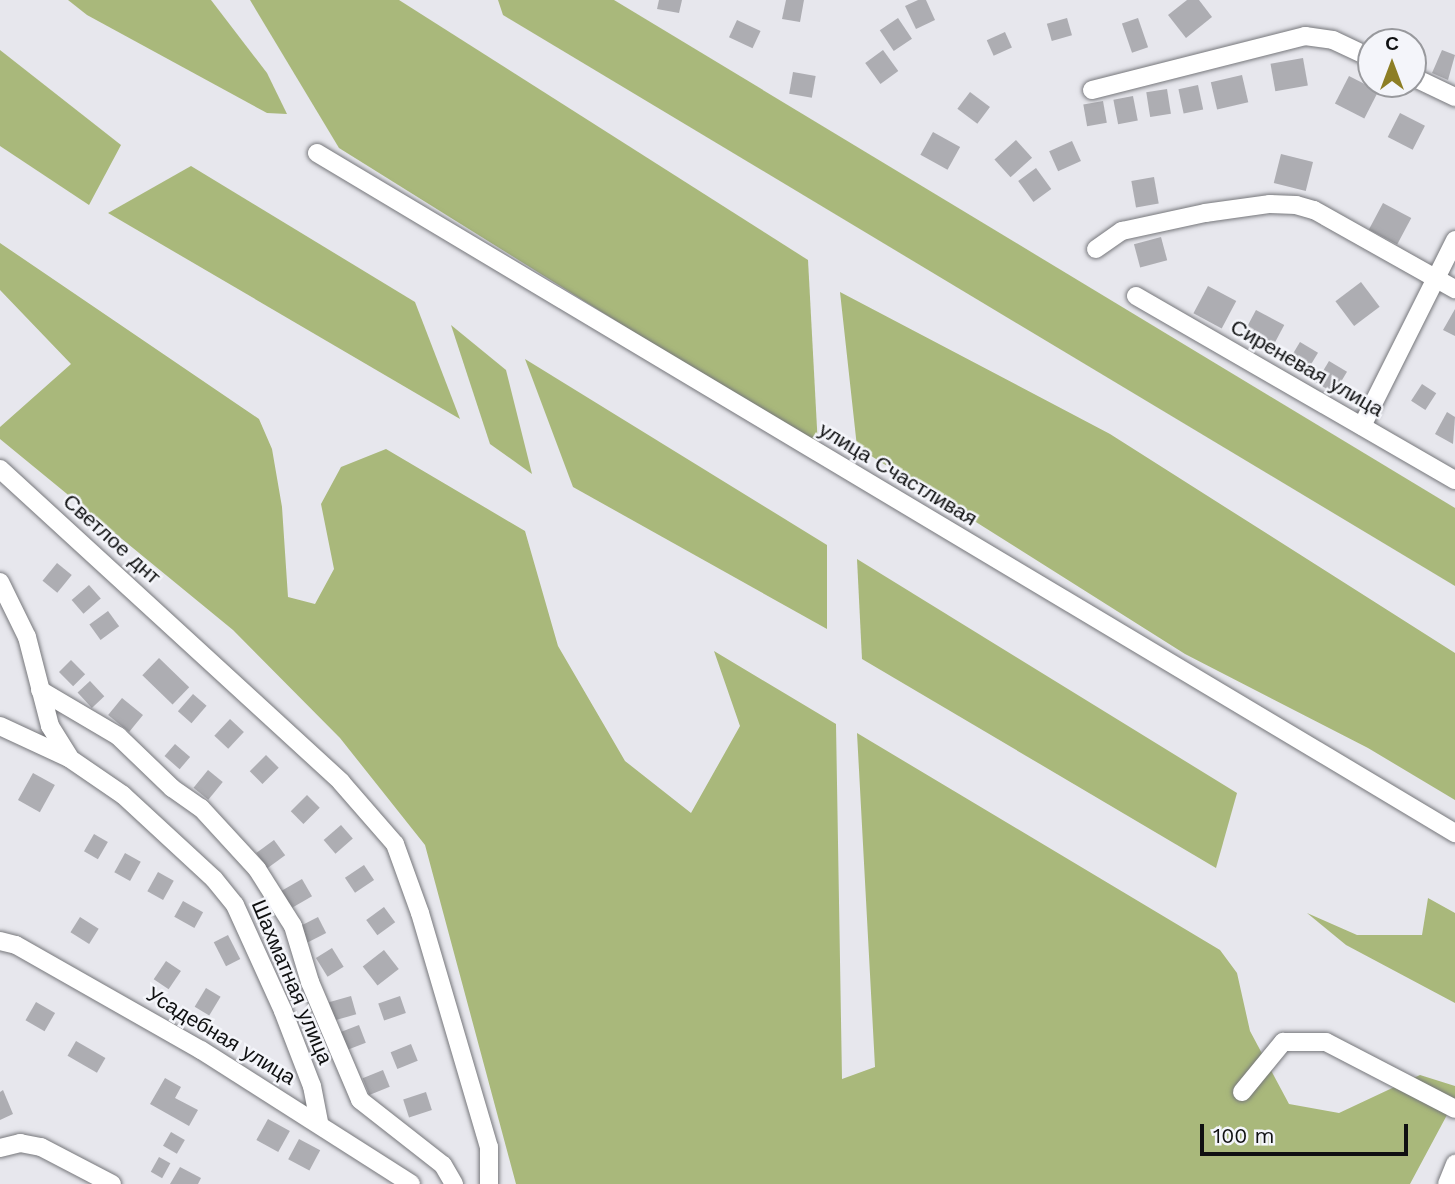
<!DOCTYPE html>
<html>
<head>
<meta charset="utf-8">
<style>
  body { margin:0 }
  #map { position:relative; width:1455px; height:1184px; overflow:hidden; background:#e7e7ed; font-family:"Work Sans",sans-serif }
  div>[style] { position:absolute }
  .forest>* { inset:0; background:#a9b87b }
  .building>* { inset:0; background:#adadb2; transform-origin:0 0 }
  .roads { filter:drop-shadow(0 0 2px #76777b) drop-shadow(0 0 2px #76777b) }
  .minor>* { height:18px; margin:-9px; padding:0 9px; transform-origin:9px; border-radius:9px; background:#fff }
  span { translate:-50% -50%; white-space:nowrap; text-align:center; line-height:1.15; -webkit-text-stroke:5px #f4f5fa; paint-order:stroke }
  .street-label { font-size:21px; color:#0f1011 }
  .north { position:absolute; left:1357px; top:28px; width:70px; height:70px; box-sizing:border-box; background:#f4f5fa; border:2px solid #98999d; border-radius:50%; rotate:0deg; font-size:19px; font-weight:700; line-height:28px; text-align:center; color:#0f1011 }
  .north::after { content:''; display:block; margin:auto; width:24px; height:32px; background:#8d7e24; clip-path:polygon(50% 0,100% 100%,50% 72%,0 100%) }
  .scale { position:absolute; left:1200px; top:1124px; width:208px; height:32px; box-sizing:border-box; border:4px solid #0f1011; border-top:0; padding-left:9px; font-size:21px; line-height:24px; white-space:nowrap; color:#0f1011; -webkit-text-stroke:5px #f4f5fa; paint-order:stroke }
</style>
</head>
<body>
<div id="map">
  <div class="forest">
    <i style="clip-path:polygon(68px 0,211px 0,267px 73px,287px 114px,267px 113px,87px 15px)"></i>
    <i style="clip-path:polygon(250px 0,399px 0,808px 260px,818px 447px,339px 148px)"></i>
    <i style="clip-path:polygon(498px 0,614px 0,1455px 508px,1455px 586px,503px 15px)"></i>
    <i style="clip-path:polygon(0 50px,121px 145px,89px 205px,0 146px)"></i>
    <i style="clip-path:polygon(191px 166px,415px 302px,460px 419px,108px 213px)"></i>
    <i style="clip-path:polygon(0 243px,259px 419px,272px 449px,282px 507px,288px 597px,315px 604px,334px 569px,321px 504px,341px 467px,386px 449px,525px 531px,558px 646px,625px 761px,691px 813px,740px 726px,714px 651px,836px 724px,842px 1079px,875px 1067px,857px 733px,1220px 950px,1237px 973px,1250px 1031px,1289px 1104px,1339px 1113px,1420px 1075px,1455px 1086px,1455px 1100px,1410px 1184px,516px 1184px,425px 845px,340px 738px,233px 630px,0 439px,0 427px,71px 364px,0 290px)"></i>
    <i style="clip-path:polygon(840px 292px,1110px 434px,1455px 653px,1455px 800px,1368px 748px,1185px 654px,857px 447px)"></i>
    <i style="clip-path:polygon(451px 325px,506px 370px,532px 474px,490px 444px)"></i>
    <i style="clip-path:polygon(525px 359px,827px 545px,827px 629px,573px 487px)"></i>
    <i style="clip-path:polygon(857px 559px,1237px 793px,1216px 868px,862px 659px)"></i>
    <i style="clip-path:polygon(1428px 898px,1455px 913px,1455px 1003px,1346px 945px,1307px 913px,1357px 935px,1422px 935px)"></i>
  </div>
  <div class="building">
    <i style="clip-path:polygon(659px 0,682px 0,679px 13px,657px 9px)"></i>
    <i style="clip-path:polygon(786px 0,804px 0,800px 22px,782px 19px)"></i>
    <i style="clip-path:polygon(918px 0,926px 0,935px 20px,916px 29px,905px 6px)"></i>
    <i style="clip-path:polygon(1187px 0,1199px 0,1212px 17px,1186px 38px,1168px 15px)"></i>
    <i style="left:898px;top:18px;width:25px;height:22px;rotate:56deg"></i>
    <i style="left:1067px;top:18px;width:18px;height:21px;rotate:74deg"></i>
    <i style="left:1138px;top:18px;width:31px;height:17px;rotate:71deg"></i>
    <i style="left:737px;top:20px;width:26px;height:19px;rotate:25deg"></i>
    <i style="left:1005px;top:32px;width:17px;height:20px;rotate:66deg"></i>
    <i style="left:883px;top:50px;width:26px;height:22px;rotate:54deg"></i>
    <i style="clip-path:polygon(1442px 50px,1455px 55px,1448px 80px,1432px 73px)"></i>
    <i style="left:1303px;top:58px;width:28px;height:33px;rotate:80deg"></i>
    <i style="left:793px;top:72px;width:23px;height:22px;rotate:10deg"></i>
    <i style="left:1242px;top:75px;width:28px;height:32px;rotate:77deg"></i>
    <i style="left:1349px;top:76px;width:33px;height:31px;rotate:27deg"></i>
    <i style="left:1198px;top:85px;width:25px;height:20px;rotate:78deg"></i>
    <i style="left:1167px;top:89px;width:25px;height:21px;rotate:81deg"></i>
    <i style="left:970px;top:92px;width:25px;height:21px;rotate:37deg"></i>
    <i style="left:1133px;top:96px;width:25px;height:20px;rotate:79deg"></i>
    <i style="left:1103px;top:101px;width:22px;height:20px;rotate:80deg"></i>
    <i style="left:1400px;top:113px;width:28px;height:27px;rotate:27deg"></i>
    <i style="left:933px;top:132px;width:31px;height:26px;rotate:29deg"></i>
    <i style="left:1016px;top:140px;width:24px;height:29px;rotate:48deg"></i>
    <i style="left:1072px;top:141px;width:22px;height:25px;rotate:66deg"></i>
    <i style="left:1281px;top:154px;width:33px;height:30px;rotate:14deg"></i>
    <i style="left:1036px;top:168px;width:26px;height:22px;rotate:54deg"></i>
    <i style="left:1154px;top:177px;width:27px;height:23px;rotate:80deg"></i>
    <i style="left:1383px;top:203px;width:32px;height:30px;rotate:28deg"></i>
    <i style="left:1161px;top:237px;width:24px;height:28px;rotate:75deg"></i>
    <i style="left:1361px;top:282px;width:31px;height:32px;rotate:53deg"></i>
    <i style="left:1208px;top:286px;width:32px;height:31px;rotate:28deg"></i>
    <i style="clip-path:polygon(1455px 309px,1455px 336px,1443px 330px)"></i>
    <i style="left:1256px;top:310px;width:32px;height:32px;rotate:28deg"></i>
    <i style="left:1300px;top:342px;width:21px;height:26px;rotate:31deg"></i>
    <i style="left:1329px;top:361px;width:21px;height:25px;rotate:31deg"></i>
    <i style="left:1422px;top:384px;width:17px;height:20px;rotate:33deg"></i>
    <i style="clip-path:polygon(1447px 412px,1455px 417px,1453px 444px,1435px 434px)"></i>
    <i style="left:57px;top:563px;width:19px;height:23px;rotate:39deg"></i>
    <i style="left:89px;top:585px;width:18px;height:23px;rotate:49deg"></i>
    <i style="left:108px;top:611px;width:19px;height:23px;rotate:54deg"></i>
    <i style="left:159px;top:658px;width:42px;height:24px;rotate:44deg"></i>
    <i style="left:71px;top:660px;width:20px;height:17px;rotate:45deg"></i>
    <i style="left:90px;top:681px;width:21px;height:17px;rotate:47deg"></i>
    <i style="left:193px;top:694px;width:18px;height:23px;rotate:41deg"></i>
    <i style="left:122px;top:698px;width:27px;height:22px;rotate:39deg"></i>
    <i style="left:230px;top:719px;width:19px;height:23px;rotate:43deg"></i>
    <i style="left:175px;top:744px;width:20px;height:16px;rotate:41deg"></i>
    <i style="left:266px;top:755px;width:18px;height:23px;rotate:45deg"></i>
    <i style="left:208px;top:770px;width:19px;height:23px;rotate:39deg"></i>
    <i style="left:33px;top:773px;width:25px;height:31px;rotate:29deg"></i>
    <i style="left:307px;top:795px;width:18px;height:23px;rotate:45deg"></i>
    <i style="left:341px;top:825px;width:18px;height:23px;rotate:49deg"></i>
    <i style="left:94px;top:834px;width:16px;height:20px;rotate:30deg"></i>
    <i style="left:274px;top:840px;width:19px;height:22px;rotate:54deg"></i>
    <i style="left:125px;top:853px;width:18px;height:22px;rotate:29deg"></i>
    <i style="left:364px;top:865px;width:18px;height:23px;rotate:56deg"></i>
    <i style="left:158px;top:872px;width:18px;height:22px;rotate:29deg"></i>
    <i style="left:302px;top:879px;width:20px;height:24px;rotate:60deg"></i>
    <i style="left:183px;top:901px;width:23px;height:18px;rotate:29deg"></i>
    <i style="left:384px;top:907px;width:19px;height:22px;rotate:54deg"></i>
    <i style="left:80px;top:917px;width:22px;height:18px;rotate:32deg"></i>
    <i style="left:318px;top:917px;width:18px;height:22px;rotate:63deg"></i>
    <i style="left:228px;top:935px;width:27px;height:16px;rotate:63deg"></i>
    <i style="left:332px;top:948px;width:22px;height:19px;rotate:58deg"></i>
    <i style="left:384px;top:950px;width:24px;height:27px;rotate:52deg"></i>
    <i style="left:166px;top:961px;width:18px;height:22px;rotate:34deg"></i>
    <i style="left:206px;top:988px;width:17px;height:22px;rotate:31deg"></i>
    <i style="left:351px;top:996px;width:19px;height:23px;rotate:74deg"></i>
    <i style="left:400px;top:996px;width:18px;height:23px;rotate:71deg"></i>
    <i style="left:36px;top:1002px;width:22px;height:21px;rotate:30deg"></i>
    <i style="left:359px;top:1025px;width:19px;height:23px;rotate:69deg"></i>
    <i style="left:76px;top:1041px;width:34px;height:17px;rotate:30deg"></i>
    <i style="left:411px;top:1044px;width:18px;height:22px;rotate:68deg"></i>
    <i style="left:383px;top:1070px;width:18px;height:22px;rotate:68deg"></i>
    <i style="clip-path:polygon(165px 1078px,181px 1087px,175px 1098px,198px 1110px,189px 1126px,150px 1104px)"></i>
    <i style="clip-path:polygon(3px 1090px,13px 1114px,0 1120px,0 1092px)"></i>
    <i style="left:426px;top:1092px;width:19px;height:24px;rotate:72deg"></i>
    <i style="left:268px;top:1119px;width:25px;height:24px;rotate:29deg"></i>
    <i style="left:171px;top:1132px;width:16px;height:16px;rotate:30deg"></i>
    <i style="left:299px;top:1139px;width:24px;height:23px;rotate:28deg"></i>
    <i style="left:159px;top:1157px;width:13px;height:17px;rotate:29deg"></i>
    <i style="clip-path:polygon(180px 1167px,201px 1178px,198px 1184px,170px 1184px)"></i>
  </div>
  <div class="roads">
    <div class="minor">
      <i style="left:1413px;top:77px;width:47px;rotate:25.5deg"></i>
      <i style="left:1092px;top:90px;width:220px;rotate:-14.2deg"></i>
      <i style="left:1305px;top:36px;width:28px;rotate:8deg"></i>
      <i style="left:1333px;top:40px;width:42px;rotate:25.3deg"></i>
      <i style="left:317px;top:153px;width:1326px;rotate:30.86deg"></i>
      <i style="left:1096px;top:249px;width:32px;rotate:-35deg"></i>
      <i style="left:1122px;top:231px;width:85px;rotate:-12.2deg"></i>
      <i style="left:1205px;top:213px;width:66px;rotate:-7.9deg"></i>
      <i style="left:1270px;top:204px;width:26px;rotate:2deg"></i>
      <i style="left:1296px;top:205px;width:19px;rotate:16deg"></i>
      <i style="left:1314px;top:210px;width:162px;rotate:29.3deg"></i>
      <i style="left:1136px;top:296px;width:368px;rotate:30deg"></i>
      <i style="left:1362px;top:426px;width:208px;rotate:-63.4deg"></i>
      <i style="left:0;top:469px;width:463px;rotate:42.5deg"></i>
      <i style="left:341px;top:782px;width:82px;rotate:48.9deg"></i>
      <i style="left:395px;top:844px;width:73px;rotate:70.1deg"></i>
      <i style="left:420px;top:913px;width:244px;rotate:73.6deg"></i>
      <i style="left:489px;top:1147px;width:37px;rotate:90deg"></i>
      <i style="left:0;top:582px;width:61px;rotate:63.9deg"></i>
      <i style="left:27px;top:637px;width:92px;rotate:75.5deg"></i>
      <i style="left:50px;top:726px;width:36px;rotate:58deg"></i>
      <i style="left:40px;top:690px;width:91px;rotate:30.5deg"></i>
      <i style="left:118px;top:736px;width:75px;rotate:43.9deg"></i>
      <i style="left:172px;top:788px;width:35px;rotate:35deg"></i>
      <i style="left:201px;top:808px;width:83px;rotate:47.4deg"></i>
      <i style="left:257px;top:869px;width:67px;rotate:57.7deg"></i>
      <i style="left:293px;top:926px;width:59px;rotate:73.1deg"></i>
      <i style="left:310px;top:982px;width:128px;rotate:67deg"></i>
      <i style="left:360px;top:1100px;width:105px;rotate:38.1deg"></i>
      <i style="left:443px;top:1165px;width:22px;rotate:60deg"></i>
      <i style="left:0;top:726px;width:76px;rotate:24.9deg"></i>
      <i style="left:69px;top:758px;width:65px;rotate:34.4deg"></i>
      <i style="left:123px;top:795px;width:124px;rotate:42.7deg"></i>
      <i style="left:214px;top:879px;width:33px;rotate:51deg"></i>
      <i style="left:235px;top:905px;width:116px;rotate:65.6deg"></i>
      <i style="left:283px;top:1011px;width:80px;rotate:68.9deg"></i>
      <i style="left:312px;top:1086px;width:37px;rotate:79deg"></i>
      <i style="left:0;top:941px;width:16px;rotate:14deg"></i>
      <i style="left:16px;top:945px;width:213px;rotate:29.6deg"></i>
      <i style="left:201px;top:1050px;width:249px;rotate:32.5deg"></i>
      <i style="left:1242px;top:1092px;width:65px;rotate:-50.6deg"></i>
      <i style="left:1283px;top:1042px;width:43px"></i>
      <i style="left:1326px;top:1042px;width:145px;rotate:27.4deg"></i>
      <i style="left:0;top:1148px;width:21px;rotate:-14deg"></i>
      <i style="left:20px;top:1143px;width:21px;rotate:11deg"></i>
      <i style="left:41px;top:1147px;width:80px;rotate:27.5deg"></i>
      <i style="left:1447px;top:1184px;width:22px;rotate:-68deg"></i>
    </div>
  </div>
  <div class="street-label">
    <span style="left:1307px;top:368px;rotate:30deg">Сиреневая улица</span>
    <span style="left:898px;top:474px;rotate:31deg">улица Счастливая</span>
    <span style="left:112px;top:539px;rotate:42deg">Светлое днт</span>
    <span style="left:292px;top:982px;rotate:67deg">Шахматная улица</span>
    <span style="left:221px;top:1036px;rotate:31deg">Усадебная улица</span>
  </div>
  <div class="north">С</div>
  <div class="scale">100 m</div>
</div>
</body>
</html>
